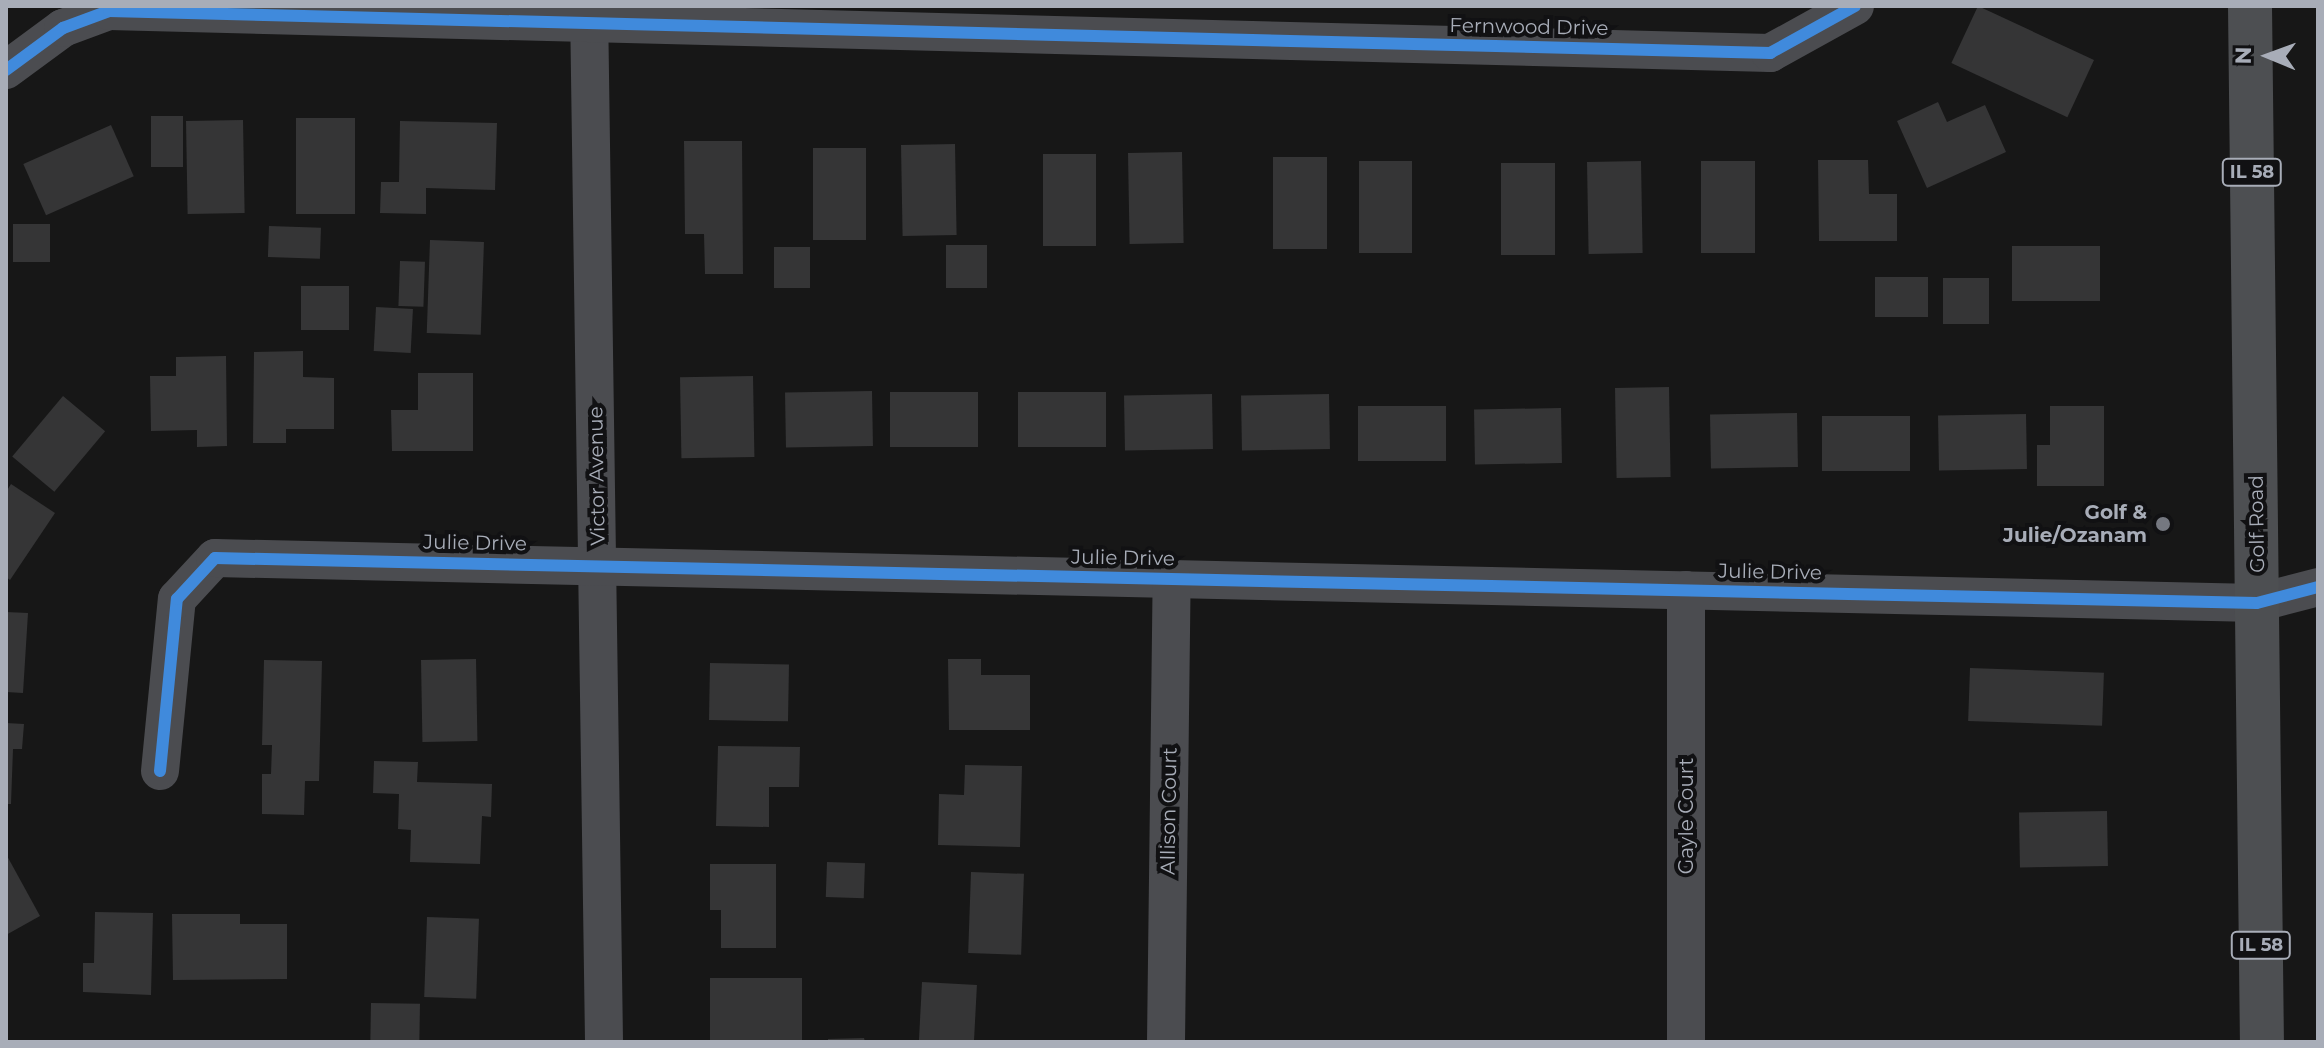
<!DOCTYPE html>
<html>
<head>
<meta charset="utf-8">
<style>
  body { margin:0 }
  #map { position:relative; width:2324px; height:1048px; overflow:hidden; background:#171717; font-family:Montserrat,sans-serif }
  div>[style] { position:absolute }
  .building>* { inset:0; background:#353536; transform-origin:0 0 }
  .street>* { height:38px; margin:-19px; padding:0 19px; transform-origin:19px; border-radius:19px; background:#4b4c50 }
  .primary>* { height:44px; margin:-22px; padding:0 22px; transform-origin:22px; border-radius:22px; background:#4d4f52 }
  .cycleway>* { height:12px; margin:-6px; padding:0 6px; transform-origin:6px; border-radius:6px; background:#408adc }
  .dots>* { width:22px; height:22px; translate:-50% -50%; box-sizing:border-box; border:4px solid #111113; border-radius:50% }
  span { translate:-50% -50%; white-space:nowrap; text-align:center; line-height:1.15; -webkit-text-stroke:8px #111113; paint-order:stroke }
  .shield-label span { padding:2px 6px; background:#111113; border:2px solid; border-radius:6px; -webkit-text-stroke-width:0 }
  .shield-label { font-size:18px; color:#a8adb8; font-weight:700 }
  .street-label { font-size:20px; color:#a8adb8 }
  .poi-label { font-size:20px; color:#a8adb8; font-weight:700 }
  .right { translate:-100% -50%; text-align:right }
  .frame { position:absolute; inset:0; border:8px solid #a8adb8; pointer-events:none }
  .north { position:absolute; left:2228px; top:16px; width:80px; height:80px; -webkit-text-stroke:6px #111113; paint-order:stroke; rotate:271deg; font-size:22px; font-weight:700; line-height:32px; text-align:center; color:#a8adb8 }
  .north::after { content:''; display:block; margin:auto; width:28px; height:36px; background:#a8adb8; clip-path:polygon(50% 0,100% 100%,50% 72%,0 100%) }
</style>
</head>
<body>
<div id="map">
  <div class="building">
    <i style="left:1978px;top:6px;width:128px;height:63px;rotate:25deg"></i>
    <i style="clip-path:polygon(1938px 102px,1947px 122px,1985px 105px,2006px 152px,1927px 188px,1897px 121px)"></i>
    <i style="left:151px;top:116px;width:32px;height:51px"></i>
    <i style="left:296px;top:118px;width:59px;height:96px"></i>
    <i style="left:243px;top:120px;width:93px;height:57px;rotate:89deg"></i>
    <i style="clip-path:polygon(400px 121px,497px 123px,495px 190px,426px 188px,426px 214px,380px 213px,381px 182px,399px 182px)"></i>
    <i style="left:111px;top:125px;width:56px;height:96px;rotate:66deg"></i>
    <i style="clip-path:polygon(684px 141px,742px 141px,743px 274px,705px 274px,704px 234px,685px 234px)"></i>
    <i style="left:955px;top:144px;width:91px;height:54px;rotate:89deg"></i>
    <i style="left:813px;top:148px;width:53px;height:92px"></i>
    <i style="left:1182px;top:152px;width:91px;height:54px;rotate:89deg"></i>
    <i style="left:1043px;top:154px;width:53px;height:92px"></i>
    <i style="left:1273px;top:157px;width:54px;height:92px"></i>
    <i style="clip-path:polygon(1818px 160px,1868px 160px,1869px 194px,1897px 194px,1897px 241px,1819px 241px)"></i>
    <i style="left:1359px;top:161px;width:53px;height:92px"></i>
    <i style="left:1641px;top:161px;width:92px;height:54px;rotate:89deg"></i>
    <i style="left:1701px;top:161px;width:54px;height:92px"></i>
    <i style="left:1501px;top:163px;width:54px;height:92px"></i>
    <i style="left:13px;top:224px;width:37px;height:38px"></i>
    <i style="left:269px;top:226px;width:52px;height:31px;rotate:2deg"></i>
    <i style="left:430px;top:240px;width:54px;height:93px;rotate:2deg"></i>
    <i style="left:987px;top:245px;width:43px;height:41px;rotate:90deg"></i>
    <i style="left:2100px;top:246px;width:55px;height:88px;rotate:90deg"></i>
    <i style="left:774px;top:247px;width:36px;height:41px"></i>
    <i style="left:400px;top:261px;width:25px;height:45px;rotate:2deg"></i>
    <i style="left:1928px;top:277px;width:40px;height:53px;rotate:90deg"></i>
    <i style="left:1943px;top:278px;width:46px;height:46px"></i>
    <i style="left:301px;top:286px;width:48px;height:44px"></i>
    <i style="left:376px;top:307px;width:37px;height:44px;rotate:3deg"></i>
    <i style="clip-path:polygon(303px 351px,303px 377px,334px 378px,334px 429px,286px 429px,286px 443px,253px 443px,254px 352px)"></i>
    <i style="clip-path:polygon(226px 356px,227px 446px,197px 447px,197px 430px,151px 431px,150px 376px,176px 376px,176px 357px)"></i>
    <i style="clip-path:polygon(418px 373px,473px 373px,473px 451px,392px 451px,391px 410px,418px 410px)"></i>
    <i style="left:753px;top:376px;width:81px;height:73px;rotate:89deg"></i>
    <i style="left:1669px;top:387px;width:90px;height:54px;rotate:89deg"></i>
    <i style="left:872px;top:391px;width:55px;height:87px;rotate:89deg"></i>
    <i style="left:978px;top:392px;width:55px;height:88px;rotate:90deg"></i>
    <i style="left:1106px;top:392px;width:55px;height:88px;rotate:90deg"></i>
    <i style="left:1212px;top:394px;width:55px;height:88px;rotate:89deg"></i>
    <i style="left:1329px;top:394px;width:55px;height:88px;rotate:89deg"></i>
    <i style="left:63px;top:396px;width:55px;height:79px;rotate:40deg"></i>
    <i style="left:1446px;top:406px;width:55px;height:88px;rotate:90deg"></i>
    <i style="clip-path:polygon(2050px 406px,2104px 406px,2104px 486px,2037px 486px,2037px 445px,2050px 445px)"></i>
    <i style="left:1561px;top:408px;width:55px;height:87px;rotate:89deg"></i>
    <i style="left:1797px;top:413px;width:54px;height:87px;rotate:89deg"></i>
    <i style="left:2026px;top:414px;width:55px;height:88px;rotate:89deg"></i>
    <i style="left:1910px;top:416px;width:55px;height:88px;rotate:90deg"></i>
    <i style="clip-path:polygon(11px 484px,55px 513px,10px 580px,6px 577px,6px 492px)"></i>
    <i style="clip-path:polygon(6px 612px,28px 613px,23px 693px,6px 692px)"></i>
    <i style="left:476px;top:659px;width:82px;height:55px;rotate:89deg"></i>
    <i style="clip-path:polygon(948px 659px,981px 659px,981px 675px,1030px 675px,1030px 730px,949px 730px)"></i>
    <i style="clip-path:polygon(264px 660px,322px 661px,319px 781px,305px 781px,304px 815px,262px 814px,262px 774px,271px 774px,272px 745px,262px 745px)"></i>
    <i style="left:710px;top:663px;width:79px;height:57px;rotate:1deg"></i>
    <i style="left:1970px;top:668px;width:134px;height:53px;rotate:2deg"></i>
    <i style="clip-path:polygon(6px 723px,24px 724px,22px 749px,13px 749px,11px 804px,6px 804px)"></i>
    <i style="clip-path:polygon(718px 746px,800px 747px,799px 787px,769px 787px,769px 827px,716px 826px)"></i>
    <i style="clip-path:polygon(374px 761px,418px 762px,417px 782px,492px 784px,491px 817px,482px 816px,480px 864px,410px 862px,411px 830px,398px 829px,399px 794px,373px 793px)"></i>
    <i style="clip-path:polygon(965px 765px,1022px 766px,1020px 847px,938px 845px,939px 794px,964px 795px)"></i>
    <i style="left:2107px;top:811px;width:55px;height:88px;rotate:89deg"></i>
    <i style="clip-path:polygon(6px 854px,40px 916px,6px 935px)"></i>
    <i style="left:827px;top:862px;width:38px;height:35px;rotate:2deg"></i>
    <i style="clip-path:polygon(710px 864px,776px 864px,776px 948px,721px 948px,721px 910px,710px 910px)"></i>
    <i style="left:971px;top:872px;width:53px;height:81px;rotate:2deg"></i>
    <i style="clip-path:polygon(95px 912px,153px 913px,151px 995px,83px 992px,83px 963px,94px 963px)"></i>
    <i style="clip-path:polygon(172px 914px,240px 914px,240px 924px,287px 924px,287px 979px,173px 980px)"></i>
    <i style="left:427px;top:917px;width:52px;height:80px;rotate:2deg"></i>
    <i style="left:710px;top:978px;width:92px;height:64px"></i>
    <i style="left:922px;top:982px;width:55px;height:60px;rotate:3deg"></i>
    <i style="left:371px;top:1003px;width:49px;height:39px;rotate:1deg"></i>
    <i style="clip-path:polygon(864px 1038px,865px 1042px,828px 1042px,828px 1039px)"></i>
  </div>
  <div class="street">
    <i style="left:589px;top:6px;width:1036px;rotate:89.17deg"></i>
    <i style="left:6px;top:70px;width:71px;rotate:-36.4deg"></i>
    <i style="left:63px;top:28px;width:49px;rotate:-20.3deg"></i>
    <i style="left:109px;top:11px;width:1662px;rotate:1.45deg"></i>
    <i style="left:1770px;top:53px;width:97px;rotate:-28.9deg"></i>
    <i style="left:160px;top:771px;width:173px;rotate:-84.4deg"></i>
    <i style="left:177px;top:599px;width:56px;rotate:-47.2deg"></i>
    <i style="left:215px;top:558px;width:2042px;rotate:1.26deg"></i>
    <i style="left:2257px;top:603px;width:63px;rotate:-14.7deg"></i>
    <i style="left:1166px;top:1042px;width:463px;rotate:-89.3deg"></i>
    <i style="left:1686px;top:1042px;width:452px;rotate:-90deg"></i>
  </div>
  <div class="primary">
    <i style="left:2250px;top:6px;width:1036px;rotate:89.34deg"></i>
  </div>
  <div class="cycleway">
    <i style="left:6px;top:70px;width:71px;rotate:-36.4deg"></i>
    <i style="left:63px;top:28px;width:49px;rotate:-20.3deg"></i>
    <i style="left:109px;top:11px;width:1662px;rotate:1.45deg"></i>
    <i style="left:1770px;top:53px;width:97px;rotate:-28.9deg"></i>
    <i style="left:160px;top:771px;width:173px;rotate:-84.4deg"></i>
    <i style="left:177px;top:599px;width:56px;rotate:-47.2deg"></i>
    <i style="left:215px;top:558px;width:2042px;rotate:1.26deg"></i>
    <i style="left:2257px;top:603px;width:63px;rotate:-14.7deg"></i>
  </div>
  <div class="dots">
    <i style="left:2163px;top:524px;background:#757880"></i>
  </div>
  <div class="shield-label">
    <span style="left:2252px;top:172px">IL 58</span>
    <span style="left:2261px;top:945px">IL 58</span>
  </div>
  <div class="street-label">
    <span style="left:1529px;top:27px;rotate:1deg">Fernwood Drive</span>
    <span style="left:597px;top:476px;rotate:-91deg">Victor Avenue</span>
    <span style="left:2257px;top:524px;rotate:-91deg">Golf Road</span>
    <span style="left:475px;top:543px;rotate:1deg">Julie Drive</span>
    <span style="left:1123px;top:558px;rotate:1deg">Julie Drive</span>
    <span style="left:1770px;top:572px;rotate:1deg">Julie Drive</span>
    <span style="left:1169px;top:811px;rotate:-89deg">Allison Court</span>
    <span style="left:1686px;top:816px;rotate:-90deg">Gayle Court</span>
  </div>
  <div class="poi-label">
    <span class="right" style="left:2147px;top:524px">Golf &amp;<br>Julie/Ozanam</span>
  </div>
  <div class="frame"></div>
  <div class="north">N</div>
</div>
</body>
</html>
